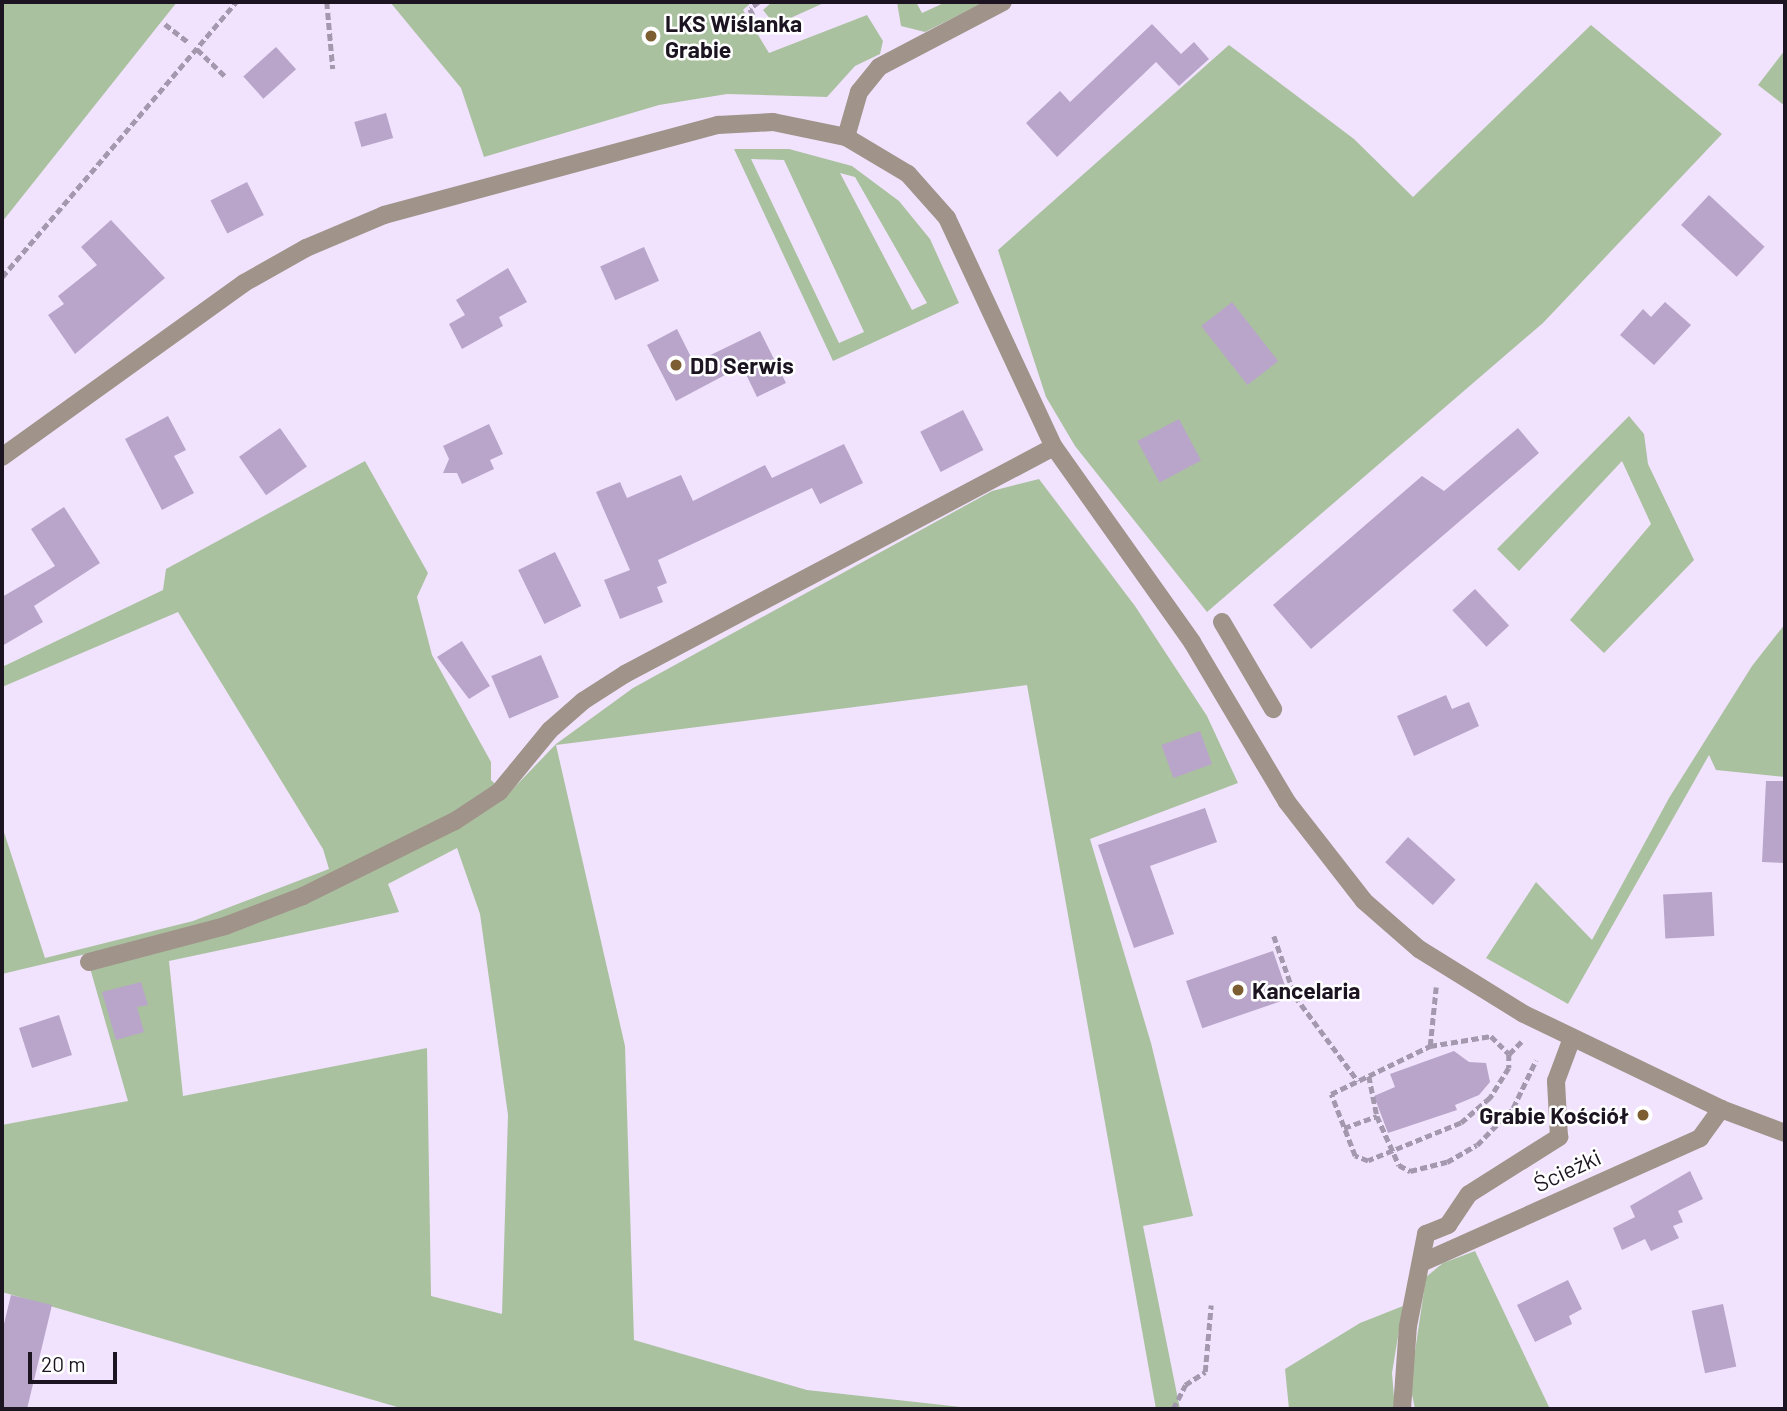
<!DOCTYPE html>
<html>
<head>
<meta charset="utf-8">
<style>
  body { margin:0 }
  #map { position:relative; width:1787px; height:1411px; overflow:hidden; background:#f1e3fd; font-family:Barlow,sans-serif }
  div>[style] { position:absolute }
  .green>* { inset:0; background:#aac1a0 }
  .building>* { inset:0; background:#b9a4ca; transform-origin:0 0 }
  .path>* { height:4.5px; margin-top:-2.25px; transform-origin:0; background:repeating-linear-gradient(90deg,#a398ad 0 7px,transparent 0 10.5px) }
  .minor>* { height:18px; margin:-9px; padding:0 9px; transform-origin:9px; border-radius:9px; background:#a09389 }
  .dots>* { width:19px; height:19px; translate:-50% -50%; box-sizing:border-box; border:4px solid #fff; border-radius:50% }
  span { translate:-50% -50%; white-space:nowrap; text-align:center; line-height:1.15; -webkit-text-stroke:5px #fff; paint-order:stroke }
  .poi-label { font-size:23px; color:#1c1521; font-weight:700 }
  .left { translate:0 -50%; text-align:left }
  .right { translate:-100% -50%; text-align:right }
  .street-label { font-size:23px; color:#1c1521 }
  .frame { position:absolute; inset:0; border:4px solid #1c1521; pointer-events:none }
  .scale { position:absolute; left:28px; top:1352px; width:89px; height:32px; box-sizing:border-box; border:4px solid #1c1521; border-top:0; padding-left:9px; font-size:21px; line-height:24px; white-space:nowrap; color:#1c1521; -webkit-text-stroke:5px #fff; paint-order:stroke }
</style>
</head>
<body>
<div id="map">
  <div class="green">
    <i style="clip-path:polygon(2px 2px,177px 2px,2px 222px)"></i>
    <i style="clip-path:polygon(390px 2px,752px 2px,743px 10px,769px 53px,867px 15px,883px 41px,880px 54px,855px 66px,827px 97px,727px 94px,659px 105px,484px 157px,461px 88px)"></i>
    <i style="clip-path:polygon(772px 2px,826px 2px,775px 25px,763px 10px)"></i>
    <i style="clip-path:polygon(897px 2px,916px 2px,922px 13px,946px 2px,985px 2px,925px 32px,901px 26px)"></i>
    <i style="clip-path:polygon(1591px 25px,1722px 134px,1543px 323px,1207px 612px,1075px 446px,1046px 397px,998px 250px,1229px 45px,1354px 139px,1413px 197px)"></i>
    <i style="clip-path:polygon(1785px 50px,1785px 106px,1758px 85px)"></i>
    <i style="clip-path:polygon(evenodd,734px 149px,789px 149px,852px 166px,899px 201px,930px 239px,959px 303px,833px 361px,734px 149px,751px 159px,784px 160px,864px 332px,839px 343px,751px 159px,734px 149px,840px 173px,855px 177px,927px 303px,912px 310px,840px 173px)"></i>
    <i style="clip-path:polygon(1629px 416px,1644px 434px,1648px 464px,1694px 560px,1604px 653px,1570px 620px,1651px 524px,1622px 461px,1519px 571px,1497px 549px)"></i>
    <i style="clip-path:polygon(evenodd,365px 461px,428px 573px,417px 597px,432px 655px,491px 762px,491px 780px,507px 795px,556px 744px,633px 688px,992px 491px,1039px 479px,1135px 606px,1207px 716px,1238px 783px,1090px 839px,1151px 1043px,1193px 1216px,1143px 1226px,1180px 1409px,1156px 1409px,1027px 685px,556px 745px,625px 1046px,634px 1340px,807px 1390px,979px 1409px,404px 1409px,2px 1292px,2px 1125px,128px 1101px,86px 954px,2px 974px,2px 826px,45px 958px,193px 921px,329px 869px,323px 849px,178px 612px,2px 687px,2px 667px,163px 590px,166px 569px,365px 461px,457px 848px,480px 914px,508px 1115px,502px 1314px,431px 1296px,427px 1048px,183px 1096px,169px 961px,399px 912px,388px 884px,457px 848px)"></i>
    <i style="clip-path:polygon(1785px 624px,1785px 777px,1716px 770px,1709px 755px,1568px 1004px,1486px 958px,1536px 882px,1592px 940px,1669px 798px,1752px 666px)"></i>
    <i style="clip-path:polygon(1475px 1251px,1550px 1409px,1415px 1409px,1410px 1385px,1426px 1277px,1443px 1263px)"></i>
    <i style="clip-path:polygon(1403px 1306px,1392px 1373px,1395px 1409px,1289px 1409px,1285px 1369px,1360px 1323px)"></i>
  </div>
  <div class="building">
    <i style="clip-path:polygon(1152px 24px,1181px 54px,1194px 42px,1209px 59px,1179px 86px,1156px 62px,1057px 157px,1026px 123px,1060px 91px,1070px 102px)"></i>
    <i style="left:276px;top:47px;width:30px;height:44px;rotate:48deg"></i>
    <i style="left:386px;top:113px;width:26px;height:33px;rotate:74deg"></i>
    <i style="left:247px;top:182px;width:37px;height:41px;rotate:63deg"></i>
    <i style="left:1709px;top:195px;width:76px;height:41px;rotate:43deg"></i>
    <i style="clip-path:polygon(111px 220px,165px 278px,75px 354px,48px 315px,64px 304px,58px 296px,97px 265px,81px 247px)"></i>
    <i style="left:644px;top:247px;width:37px;height:48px;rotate:66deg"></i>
    <i style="clip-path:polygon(508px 268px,527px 302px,499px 317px,503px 326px,462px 349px,449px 324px,465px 315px,456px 300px)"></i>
    <i style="left:1232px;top:302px;width:75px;height:39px;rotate:52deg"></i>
    <i style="clip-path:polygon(1665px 302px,1691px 325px,1654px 365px,1620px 335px,1643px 309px,1651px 317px)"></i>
    <i style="clip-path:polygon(677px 329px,694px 363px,760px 331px,786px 383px,757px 397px,742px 366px,676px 401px,647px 345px)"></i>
    <i style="left:963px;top:410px;width:45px;height:48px;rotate:63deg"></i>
    <i style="clip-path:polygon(168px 416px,186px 450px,174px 456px,194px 493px,162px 510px,125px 439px)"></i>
    <i style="left:1179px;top:419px;width:47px;height:47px;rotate:62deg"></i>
    <i style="clip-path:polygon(489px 424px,503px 454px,490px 460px,494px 469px,462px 484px,457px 473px,443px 473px,449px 459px,443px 446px)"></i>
    <i style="left:280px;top:428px;width:47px;height:50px;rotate:55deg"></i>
    <i style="clip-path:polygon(1518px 428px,1539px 453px,1311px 649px,1273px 605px,1422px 476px,1444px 491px)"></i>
    <i style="clip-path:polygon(844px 444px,863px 483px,820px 504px,812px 488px,658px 560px,667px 583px,657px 587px,663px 602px,620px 619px,604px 580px,630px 570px,596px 492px,620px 482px,627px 498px,681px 475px,693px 501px,765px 465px,772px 478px)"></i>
    <i style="clip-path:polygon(64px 507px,100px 563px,34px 606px,43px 622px,2px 646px,2px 597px,55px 566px,31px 529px)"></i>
    <i style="left:555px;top:552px;width:60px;height:41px;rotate:64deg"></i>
    <i style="left:1475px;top:589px;width:50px;height:31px;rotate:47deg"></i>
    <i style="clip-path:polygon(462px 641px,490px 686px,469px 699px,437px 657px)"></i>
    <i style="left:541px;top:655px;width:46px;height:54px;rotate:67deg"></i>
    <i style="clip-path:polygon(1446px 695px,1452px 709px,1469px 702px,1479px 726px,1414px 756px,1397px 716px)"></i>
    <i style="left:1200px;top:731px;width:35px;height:41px;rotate:70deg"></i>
    <i style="clip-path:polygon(1766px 781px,1785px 781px,1785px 863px,1762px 862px)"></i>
    <i style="clip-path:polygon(1205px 808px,1217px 842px,1150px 866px,1174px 934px,1134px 948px,1098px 845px)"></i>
    <i style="left:1408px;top:837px;width:64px;height:34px;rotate:42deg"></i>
    <i style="left:1712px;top:892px;width:44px;height:49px;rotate:87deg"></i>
    <i style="left:1273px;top:951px;width:50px;height:92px;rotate:71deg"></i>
    <i style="clip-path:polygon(141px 982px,148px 1005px,137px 1007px,144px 1032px,116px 1040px,102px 992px)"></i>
    <i style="left:59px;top:1015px;width:42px;height:42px;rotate:72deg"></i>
    <i style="clip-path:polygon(1454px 1051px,1469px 1062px,1486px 1063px,1490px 1082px,1479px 1095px,1455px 1105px,1457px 1110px,1388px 1133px,1374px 1096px,1395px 1087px,1390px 1074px)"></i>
    <i style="clip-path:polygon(1690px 1171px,1703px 1199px,1678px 1211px,1683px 1222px,1673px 1226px,1679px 1238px,1651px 1251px,1645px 1239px,1622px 1250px,1613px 1228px,1635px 1217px,1630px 1206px)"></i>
    <i style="clip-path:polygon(1568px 1280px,1582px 1309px,1569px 1316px,1572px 1324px,1535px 1342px,1517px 1305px)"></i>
    <i style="clip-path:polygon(11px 1295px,52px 1305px,27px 1409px,2px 1409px,2px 1332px)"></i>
    <i style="left:1723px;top:1304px;width:64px;height:32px;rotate:78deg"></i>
  </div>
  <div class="path">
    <i style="left:327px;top:2px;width:67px;rotate:84.9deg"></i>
    <i style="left:759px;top:2px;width:11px;rotate:142deg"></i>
    <i style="left:750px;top:9px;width:26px;rotate:62deg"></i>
    <i style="left:165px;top:24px;width:31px;rotate:38deg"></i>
    <i style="left:197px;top:49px;width:39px;rotate:44deg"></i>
    <i style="left:2px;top:277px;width:361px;rotate:-49.6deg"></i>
    <i style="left:1274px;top:936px;width:64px;rotate:70.7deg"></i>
    <i style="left:1295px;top:996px;width:106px;rotate:53.5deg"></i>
    <i style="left:1491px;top:1036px;width:25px;rotate:45deg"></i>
    <i style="left:1509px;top:1054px;width:14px;rotate:90deg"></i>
    <i style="left:1509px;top:1068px;width:36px;rotate:122deg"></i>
    <i style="left:1490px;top:1098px;width:38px;rotate:139deg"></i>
    <i style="left:1461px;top:1123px;width:100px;rotate:157.8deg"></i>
    <i style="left:1368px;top:1161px;width:14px;rotate:-159deg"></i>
    <i style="left:1355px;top:1156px;width:66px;rotate:-111.2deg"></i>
    <i style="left:1331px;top:1094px;width:110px;rotate:-25.9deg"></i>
    <i style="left:1430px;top:1046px;width:62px;rotate:-9.3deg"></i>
    <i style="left:1430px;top:1046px;width:59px;rotate:-84.2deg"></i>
    <i style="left:1509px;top:1054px;width:20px;rotate:-45deg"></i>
    <i style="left:1369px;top:1076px;width:41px;rotate:78.7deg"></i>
    <i style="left:1377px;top:1116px;width:54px;rotate:65.8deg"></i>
    <i style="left:1399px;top:1165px;width:13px;rotate:29deg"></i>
    <i style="left:1410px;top:1171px;width:38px;rotate:-14deg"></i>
    <i style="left:1447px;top:1162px;width:34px;rotate:-30deg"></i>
    <i style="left:1477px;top:1145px;width:52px;rotate:-45.8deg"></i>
    <i style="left:1513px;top:1108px;width:53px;rotate:-64.4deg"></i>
    <i style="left:1344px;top:1128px;width:35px;rotate:-20deg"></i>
    <i style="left:1173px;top:1409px;width:27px;rotate:-63deg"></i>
    <i style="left:1185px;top:1385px;width:24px;rotate:-33deg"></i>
    <i style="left:1205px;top:1372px;width:67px;rotate:-84.9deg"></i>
  </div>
  <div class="minor">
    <i style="left:846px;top:137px;width:47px;rotate:-73.9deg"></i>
    <i style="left:859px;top:92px;width:32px;rotate:-51deg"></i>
    <i style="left:879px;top:67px;width:140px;rotate:-27.7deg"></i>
    <i style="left:2px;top:457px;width:298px;rotate:-35.7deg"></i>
    <i style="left:244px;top:283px;width:71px;rotate:-29.4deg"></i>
    <i style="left:306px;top:248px;width:85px;rotate:-22.9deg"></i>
    <i style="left:384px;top:215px;width:346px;rotate:-15.1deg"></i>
    <i style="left:718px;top:125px;width:55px;rotate:-3.1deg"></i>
    <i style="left:773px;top:122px;width:75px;rotate:11.6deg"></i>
    <i style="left:846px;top:137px;width:72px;rotate:30.8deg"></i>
    <i style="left:908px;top:174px;width:59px;rotate:48.4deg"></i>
    <i style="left:947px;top:218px;width:253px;rotate:65deg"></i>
    <i style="left:1054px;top:447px;width:239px;rotate:54.7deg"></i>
    <i style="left:1192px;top:642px;width:186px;rotate:59.3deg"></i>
    <i style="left:1287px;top:802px;width:125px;rotate:52.1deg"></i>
    <i style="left:1364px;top:901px;width:73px;rotate:41.1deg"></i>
    <i style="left:1419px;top:949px;width:123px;rotate:31.8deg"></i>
    <i style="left:1524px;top:1014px;width:219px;rotate:25.7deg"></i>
    <i style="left:1721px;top:1109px;width:68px;rotate:20.6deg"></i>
    <i style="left:1222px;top:622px;width:101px;rotate:59.6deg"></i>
    <i style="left:89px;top:962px;width:141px;rotate:-14.8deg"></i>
    <i style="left:225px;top:926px;width:84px;rotate:-21deg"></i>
    <i style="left:303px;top:896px;width:169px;rotate:-26.3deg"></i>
    <i style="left:455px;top:821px;width:53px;rotate:-33.4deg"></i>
    <i style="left:499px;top:792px;width:80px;rotate:-50.6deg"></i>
    <i style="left:550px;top:730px;width:44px;rotate:-41.3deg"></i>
    <i style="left:583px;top:701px;width:50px;rotate:-32.7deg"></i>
    <i style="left:625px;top:674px;width:485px;rotate:-27.9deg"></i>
    <i style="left:1421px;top:1263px;width:306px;rotate:-24.1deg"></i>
    <i style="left:1700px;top:1138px;width:36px;rotate:-54deg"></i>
    <i style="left:1402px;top:1409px;width:83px;rotate:-85.9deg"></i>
    <i style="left:1408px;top:1326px;width:94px;rotate:-78.9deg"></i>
    <i style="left:1426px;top:1234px;width:24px;rotate:-22deg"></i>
    <i style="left:1448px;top:1225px;width:37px;rotate:-56deg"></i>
    <i style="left:1469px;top:1194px;width:107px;rotate:-32.3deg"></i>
    <i style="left:1559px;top:1137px;width:56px;rotate:-93.1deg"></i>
    <i style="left:1556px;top:1081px;width:46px;rotate:-69.6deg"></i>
  </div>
  <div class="dots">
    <i style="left:651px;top:36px;background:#7c5e32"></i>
    <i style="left:676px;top:365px;background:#7c5e32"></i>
    <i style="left:1238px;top:990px;background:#7c5e32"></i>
    <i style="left:1643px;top:1115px;background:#7c5e32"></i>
  </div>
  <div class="poi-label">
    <span class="left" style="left:665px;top:36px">LKS Wiślanka<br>Grabie</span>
    <span class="left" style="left:690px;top:365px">DD Serwis</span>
    <span class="left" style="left:1252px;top:990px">Kancelaria</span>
    <span class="right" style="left:1629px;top:1115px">Grabie Kościół</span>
  </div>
  <div class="street-label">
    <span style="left:1567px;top:1170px;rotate:-25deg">Ścieżki</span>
  </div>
  <div class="frame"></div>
  <div class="scale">20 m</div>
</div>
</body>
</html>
